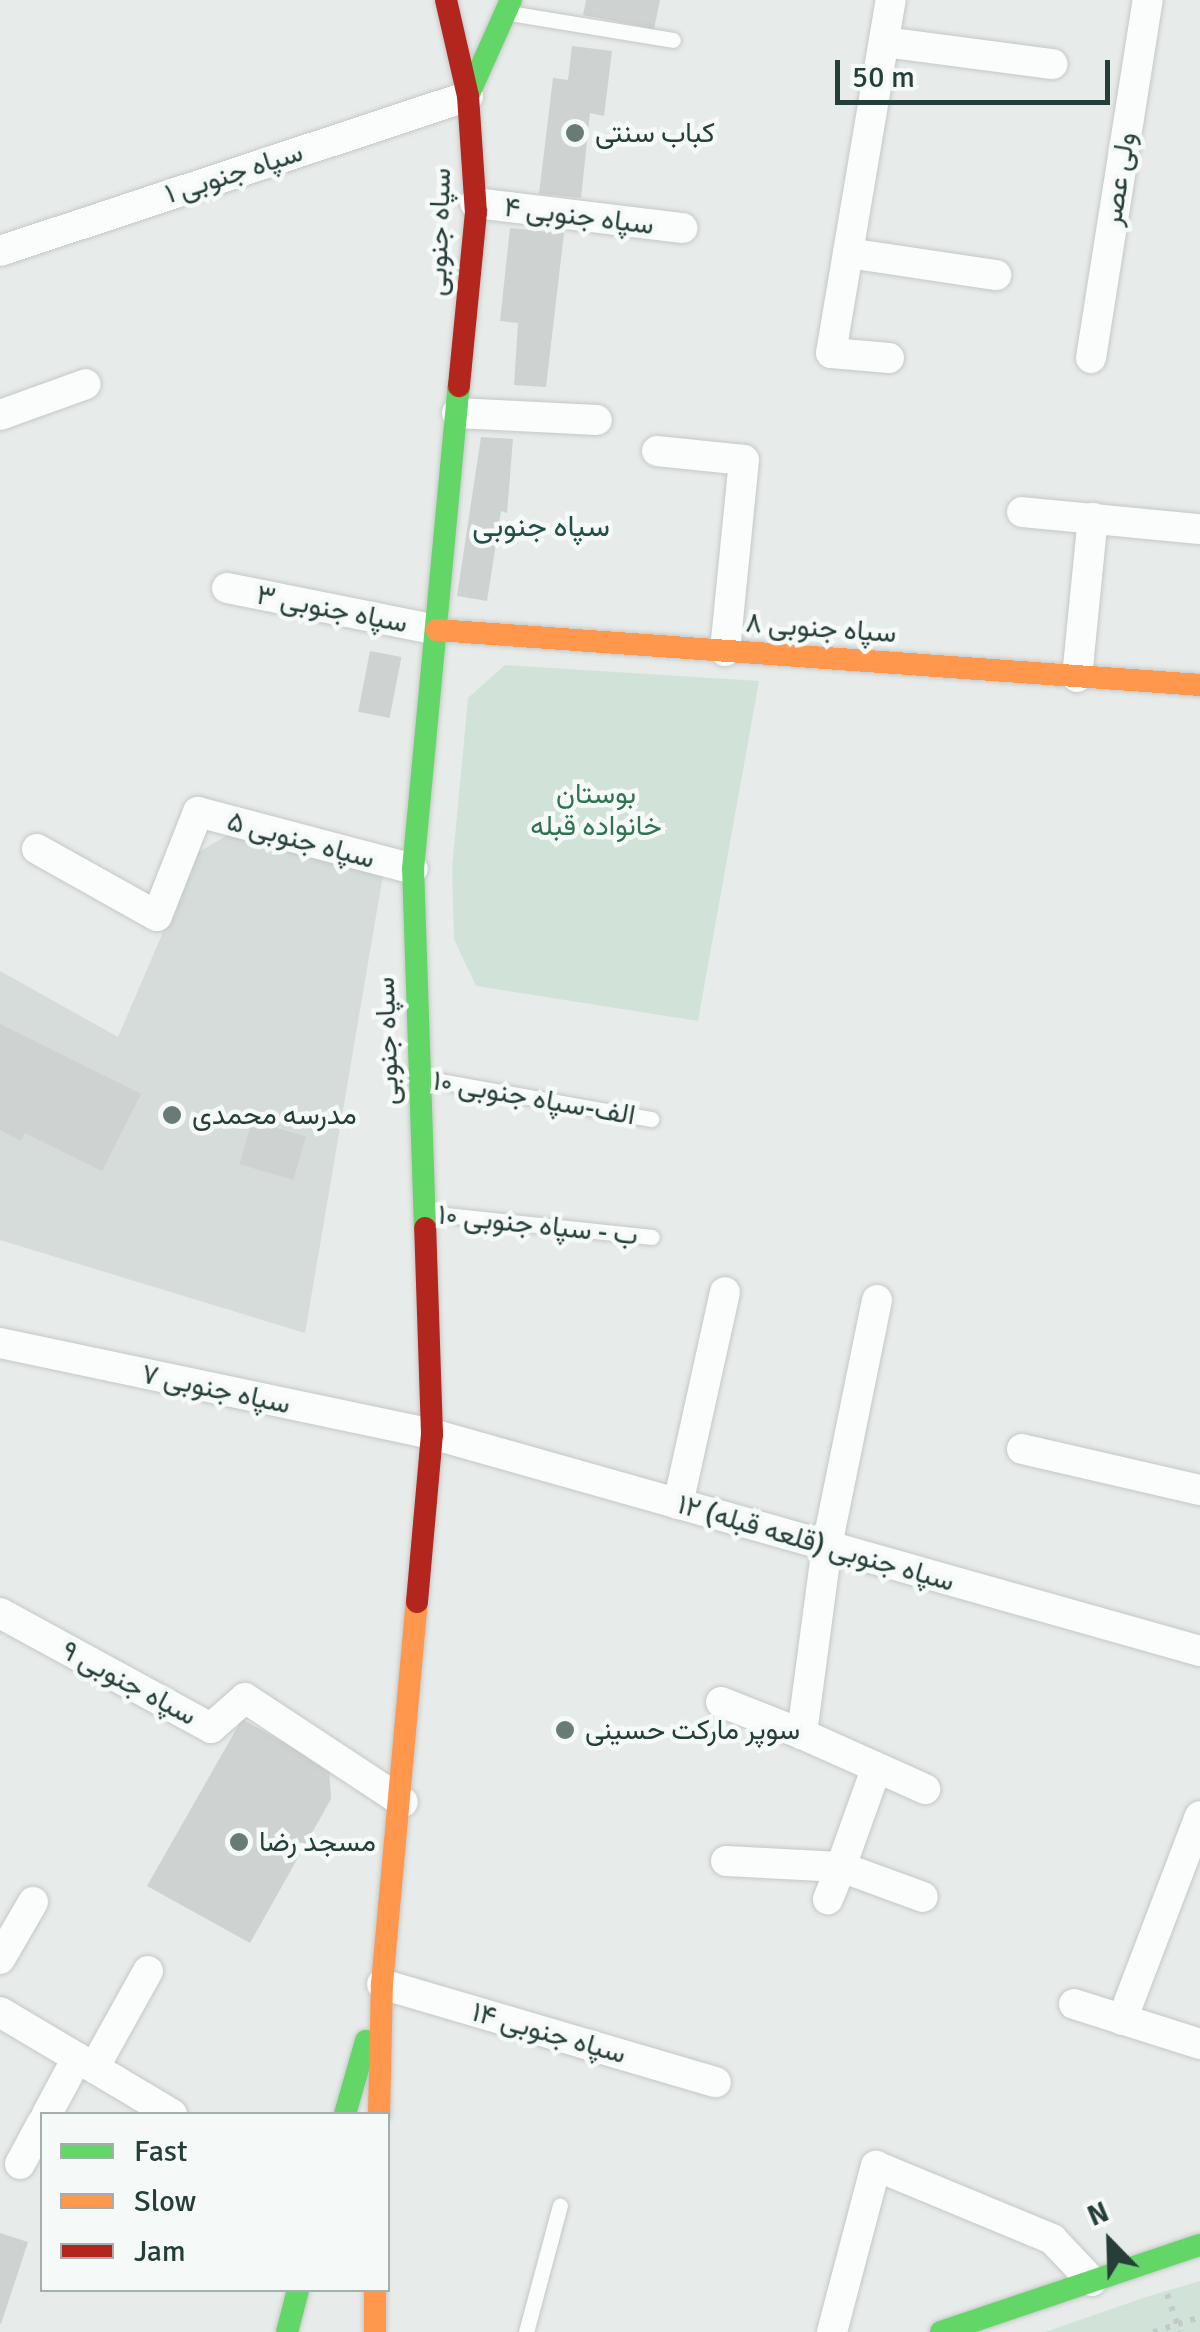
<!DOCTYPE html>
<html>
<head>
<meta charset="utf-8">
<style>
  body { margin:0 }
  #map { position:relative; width:1200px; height:2332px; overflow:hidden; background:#e7ebe9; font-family:Signika,Vazirmatn,sans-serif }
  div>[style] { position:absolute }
  .built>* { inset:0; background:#d5dcd9 }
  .green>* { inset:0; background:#d1e3d8 }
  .building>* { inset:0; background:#ced2d1; transform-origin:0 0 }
  .path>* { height:6px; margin-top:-3px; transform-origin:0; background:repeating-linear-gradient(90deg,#c2cbc9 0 5px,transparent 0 13px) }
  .roads { filter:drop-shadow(0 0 2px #c4c8c7) drop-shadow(0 0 2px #c4c8c7) }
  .lane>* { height:15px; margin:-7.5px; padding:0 7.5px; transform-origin:7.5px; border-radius:7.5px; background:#fbfcfc }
  .street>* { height:30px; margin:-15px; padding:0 15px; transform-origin:15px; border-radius:15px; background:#fbfcfc }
  .fast>* { height:22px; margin:-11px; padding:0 11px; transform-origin:11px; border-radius:11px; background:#63d668 }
  .slow>* { height:22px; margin:-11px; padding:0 11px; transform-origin:11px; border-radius:11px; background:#ff974d }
  .jam>* { height:22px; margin:-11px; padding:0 11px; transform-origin:11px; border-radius:11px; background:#b3261e }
  .dots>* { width:28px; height:28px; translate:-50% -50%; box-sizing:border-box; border:5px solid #f5faf8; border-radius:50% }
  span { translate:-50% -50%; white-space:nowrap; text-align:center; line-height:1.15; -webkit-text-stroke:9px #f5faf8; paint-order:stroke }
  .poi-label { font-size:28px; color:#253e3a }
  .left { translate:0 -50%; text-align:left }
  .street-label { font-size:28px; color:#253e3a }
  .park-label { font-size:28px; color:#317252 }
  .neighbourhood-label { font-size:30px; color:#224f49 }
  .legend { position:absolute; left:40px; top:2112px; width:350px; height:180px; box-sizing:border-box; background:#f5faf8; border:2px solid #a2afac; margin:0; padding:12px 18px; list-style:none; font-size:30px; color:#253e3a }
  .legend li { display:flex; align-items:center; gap:20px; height:50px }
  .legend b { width:50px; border:2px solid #a2afac }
  .north { position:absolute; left:1060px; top:2192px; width:100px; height:100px; -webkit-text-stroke:8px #f5faf8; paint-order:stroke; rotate:337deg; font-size:28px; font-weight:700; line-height:40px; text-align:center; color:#253e3a }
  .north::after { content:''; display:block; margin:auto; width:35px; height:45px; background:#253e3a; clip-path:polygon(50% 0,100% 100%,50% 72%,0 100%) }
  .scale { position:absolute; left:835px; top:60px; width:275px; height:45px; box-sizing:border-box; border:5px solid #253e3a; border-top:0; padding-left:12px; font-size:30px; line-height:35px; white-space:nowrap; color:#253e3a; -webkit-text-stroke:8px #f5faf8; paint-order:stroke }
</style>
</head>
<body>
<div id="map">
  <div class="built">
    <i style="clip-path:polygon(228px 835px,383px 875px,305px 1333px,0 1240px,0 971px,118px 1037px,197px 853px)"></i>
  </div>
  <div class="green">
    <i style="clip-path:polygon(505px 665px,759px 681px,698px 1021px,476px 986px,454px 939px,452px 869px,468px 698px)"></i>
    <i style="clip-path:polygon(1200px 2281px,1200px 2332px,1045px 2332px,1146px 2297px)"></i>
  </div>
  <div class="building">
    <i style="clip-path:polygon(586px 0,660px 0,654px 29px,583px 15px)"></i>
    <i style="clip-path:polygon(572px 46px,612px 51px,604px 116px,590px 113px,581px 198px,539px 194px,553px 78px,568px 80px)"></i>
    <i style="clip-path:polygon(510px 228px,564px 233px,546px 387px,514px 385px,518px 323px,500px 321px)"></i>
    <i style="clip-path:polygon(481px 437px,513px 439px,507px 513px,501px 511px,487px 601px,457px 596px)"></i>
    <i style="left:370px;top:651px;width:32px;height:62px;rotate:11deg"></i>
    <i style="clip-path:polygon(0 1024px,141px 1094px,102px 1171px,25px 1133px,21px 1141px,0 1130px)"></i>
    <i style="left:252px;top:1121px;width:56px;height:45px;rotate:16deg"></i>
    <i style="clip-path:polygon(242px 1719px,329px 1768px,331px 1799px,250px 1943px,147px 1886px)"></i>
    <i style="clip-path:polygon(0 2233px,28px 2242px,1px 2324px,0 2324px)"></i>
  </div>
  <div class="path">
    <i style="left:1167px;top:2294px;width:40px;rotate:71.1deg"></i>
    <i style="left:1153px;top:2332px;width:49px;rotate:-17.7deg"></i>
  </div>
  <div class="roads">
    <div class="lane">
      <i style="left:510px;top:13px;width:165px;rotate:9.4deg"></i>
      <i style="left:423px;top:1078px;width:232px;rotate:10.2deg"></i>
      <i style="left:427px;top:1213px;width:226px;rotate:6.1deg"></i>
      <i style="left:526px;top:2332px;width:131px;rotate:-75deg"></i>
    </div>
    <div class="street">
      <i style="left:885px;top:42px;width:169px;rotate:7.5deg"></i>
      <i style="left:475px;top:203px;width:209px;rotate:6.9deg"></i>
      <i style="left:0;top:251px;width:493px;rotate:-18.3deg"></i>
      <i style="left:848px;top:253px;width:150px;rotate:8.5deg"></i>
      <i style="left:889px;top:358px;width:58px;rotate:-175.1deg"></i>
      <i style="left:831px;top:353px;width:358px;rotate:-80.4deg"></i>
      <i style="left:1091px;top:358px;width:363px;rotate:-81deg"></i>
      <i style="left:457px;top:413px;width:140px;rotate:2.9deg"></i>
      <i style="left:0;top:415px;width:91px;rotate:-19.8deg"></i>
      <i style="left:657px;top:451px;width:87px;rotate:5.9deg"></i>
      <i style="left:744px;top:460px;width:192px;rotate:95.7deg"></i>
      <i style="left:1022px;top:512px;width:179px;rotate:5.5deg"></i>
      <i style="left:227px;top:588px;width:214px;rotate:11.3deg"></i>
      <i style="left:1077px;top:677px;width:160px;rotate:-84.3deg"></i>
      <i style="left:37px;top:849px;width:137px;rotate:29.2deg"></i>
      <i style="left:157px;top:916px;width:112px;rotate:-68.5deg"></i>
      <i style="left:198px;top:812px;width:222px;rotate:14.8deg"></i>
      <i style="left:877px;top:1300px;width:251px;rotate:101.5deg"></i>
      <i style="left:827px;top:1546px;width:190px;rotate:97.6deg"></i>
      <i style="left:802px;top:1734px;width:135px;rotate:24.1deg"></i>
      <i style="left:0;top:1343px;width:441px;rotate:11.9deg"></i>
      <i style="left:432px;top:1434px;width:798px;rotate:15.78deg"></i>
      <i style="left:1022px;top:1449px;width:183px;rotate:13deg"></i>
      <i style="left:678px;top:1504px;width:217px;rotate:-77.5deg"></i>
      <i style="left:0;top:1613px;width:240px;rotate:28.6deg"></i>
      <i style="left:211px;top:1728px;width:45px;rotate:-41.4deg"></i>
      <i style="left:245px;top:1698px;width:189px;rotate:33.4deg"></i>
      <i style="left:721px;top:1702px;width:87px;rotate:21.6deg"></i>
      <i style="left:876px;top:1769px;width:104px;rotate:109.7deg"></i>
      <i style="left:841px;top:1867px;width:87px;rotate:20.1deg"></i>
      <i style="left:726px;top:1861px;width:115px;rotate:3deg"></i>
      <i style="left:841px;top:1867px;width:35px;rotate:112deg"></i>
      <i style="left:0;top:1959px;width:66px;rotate:-59.9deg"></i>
      <i style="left:382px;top:1984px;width:348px;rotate:16.4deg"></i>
      <i style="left:1074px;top:2004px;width:132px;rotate:17.6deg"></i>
      <i style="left:0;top:2012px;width:200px;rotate:30.7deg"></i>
      <i style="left:1122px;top:2020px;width:218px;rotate:-69.1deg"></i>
      <i style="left:94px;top:2068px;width:111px;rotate:-60.9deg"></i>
      <i style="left:47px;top:2114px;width:64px;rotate:-61.8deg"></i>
      <i style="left:20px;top:2164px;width:47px;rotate:-61.8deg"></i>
      <i style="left:832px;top:2332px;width:172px;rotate:-75.2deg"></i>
      <i style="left:876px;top:2166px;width:191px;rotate:22.5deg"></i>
      <i style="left:1052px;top:2239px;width:58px;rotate:46.4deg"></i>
    </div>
    <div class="fast">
      <i style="left:468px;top:96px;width:105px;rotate:-65.9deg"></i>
      <i style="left:425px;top:1228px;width:359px;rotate:-91.9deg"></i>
      <i style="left:413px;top:869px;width:485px;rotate:-84.6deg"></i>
      <i style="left:345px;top:2114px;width:76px;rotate:-74deg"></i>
      <i style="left:287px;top:2332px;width:43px;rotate:-75.3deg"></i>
      <i style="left:941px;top:2332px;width:273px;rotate:-18.6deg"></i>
    </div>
    <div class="slow">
      <i style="left:437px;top:630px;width:765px;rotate:4.12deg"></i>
      <i style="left:379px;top:2114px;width:130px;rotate:-88.7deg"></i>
      <i style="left:382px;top:1984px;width:384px;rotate:-84.8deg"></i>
      <i style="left:375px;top:2290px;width:42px;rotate:90deg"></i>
    </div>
    <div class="jam">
      <i style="left:446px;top:0;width:98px;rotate:77.1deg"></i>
      <i style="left:468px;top:96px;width:116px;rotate:86.1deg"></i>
      <i style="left:476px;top:212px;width:175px;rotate:95.6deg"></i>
      <i style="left:417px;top:1602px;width:169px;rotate:-84.9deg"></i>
      <i style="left:432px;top:1434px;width:206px;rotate:-91.9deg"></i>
    </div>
  </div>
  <div class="dots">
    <i style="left:575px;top:133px;background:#697b77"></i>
    <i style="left:172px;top:1115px;background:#697b77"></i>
    <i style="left:565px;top:1730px;background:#697b77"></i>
    <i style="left:239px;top:1842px;background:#697b77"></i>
  </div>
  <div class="poi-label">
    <span class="left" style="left:595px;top:133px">کباب سنتی</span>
    <span class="left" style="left:192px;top:1115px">مدرسه محمدی</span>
    <span class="left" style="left:585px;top:1730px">سوپر مارکت حسینی</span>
    <span class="left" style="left:259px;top:1842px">مسجد رضا</span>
  </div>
  <div class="street-label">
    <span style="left:234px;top:173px;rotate:-18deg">۱ سپاه جنوبی</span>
    <span style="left:1119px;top:179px;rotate:-81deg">ولی عصر</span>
    <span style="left:579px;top:216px;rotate:7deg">۴ سپاه جنوبی</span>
    <span style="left:439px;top:232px;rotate:-88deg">سپاه جنوبی</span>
    <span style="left:332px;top:609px;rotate:11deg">۳ سپاه جنوبی</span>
    <span style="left:821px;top:628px;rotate:4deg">۸ سپاه جنوبی</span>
    <span style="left:301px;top:840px;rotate:15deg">۵ سپاه جنوبی</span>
    <span style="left:387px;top:1041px;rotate:-92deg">سپاه جنوبی</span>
    <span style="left:534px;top:1098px;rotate:10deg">۱۰ الف-سپاه جنوبی</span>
    <span style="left:538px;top:1225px;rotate:6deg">۱۰ ب - سپاه جنوبی</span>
    <span style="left:216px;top:1389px;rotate:12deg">۷ سپاه جنوبی</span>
    <span style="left:816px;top:1543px;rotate:16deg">۱۲ سپاه جنوبی (قلعه قبله)</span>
    <span style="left:129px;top:1683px;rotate:28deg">۹ سپاه جنوبی</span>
    <span style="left:549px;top:2033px;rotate:16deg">۱۴ سپاه جنوبی</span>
  </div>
  <div class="park-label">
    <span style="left:596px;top:810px">بوستان<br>خانواده قبله</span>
  </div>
  <div class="neighbourhood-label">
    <span style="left:541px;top:527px">سپاه جنوبی</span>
  </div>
  <ul class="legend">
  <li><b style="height:12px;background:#63d668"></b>Fast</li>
  <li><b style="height:12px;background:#ff974d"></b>Slow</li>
  <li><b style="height:12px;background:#b3261e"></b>Jam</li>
  </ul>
  <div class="north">N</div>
  <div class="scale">50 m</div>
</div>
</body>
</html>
